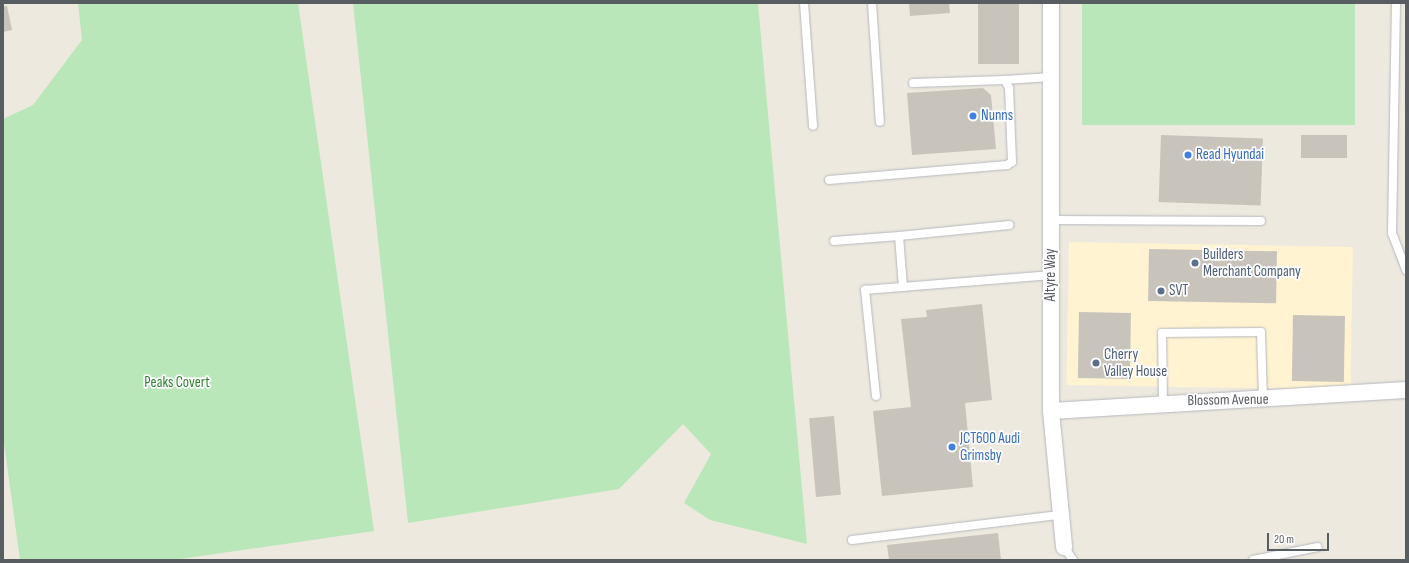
<!DOCTYPE html>
<html>
<head>
<meta charset="utf-8">
<style>
  body { margin:0 }
  #map { position:relative; width:1409px; height:563px; overflow:hidden; background:#ede9df; font-family:"Sofia Sans Condensed",sans-serif }
  div>[style] { position:absolute }
  .commercial>* { inset:0; background:#fff3d2; transform-origin:0 0 }
  .green>* { inset:0; background:#bae7b9; transform-origin:0 0 }
  .building>* { inset:0; background:#c8c4bc; transform-origin:0 0 }
  .roads { filter:drop-shadow(0 0 1px #b5b8bd) drop-shadow(0 0 1px #b5b8bd) }
  .service>* { height:8px; margin:-4px; padding:0 4px; transform-origin:4px; border-radius:4px; background:#fff }
  .minor>* { height:16px; margin:-8px; padding:0 8px; transform-origin:8px; border-radius:8px; background:#fff }
  .dots>* { width:11px; height:11px; translate:-50% -50%; box-sizing:border-box; border:2px solid #fff; border-radius:50% }
  span { translate:-50% -50%; white-space:nowrap; text-align:center; line-height:1.15; -webkit-text-stroke:3.5px #fff; paint-order:stroke }
  .shop-label { font-size:15px; color:#366cbe }
  .left { translate:0 -50%; text-align:left }
  .service-label { font-size:15px; color:#4e5e75 }
  .street-label { font-size:15px; color:#585d62 }
  .park-label { font-size:15px; color:#2e842f }
  .frame { position:absolute; inset:0; border:4px solid #585d62; pointer-events:none }
  .scale { position:absolute; left:1267px; top:533px; width:62px; height:18px; box-sizing:border-box; border:2px solid #585d62; border-top:0; padding-left:5px; font-size:12px; line-height:14px; white-space:nowrap; color:#585d62; -webkit-text-stroke:3px #fff; paint-order:stroke }
</style>
</head>
<body>
<div id="map">
  <div class="commercial">
    <i style="left:1069px;top:242px;width:284px;height:143px;rotate:1deg"></i>
  </div>
  <div class="green">
    <i style="clip-path:polygon(78px 3px,298px 3px,374px 531px,174px 560px,20px 560px,3px 436px,3px 119px,33px 105px,82px 40px)"></i>
    <i style="clip-path:polygon(353px 3px,758px 3px,807px 544px,710px 520px,684px 503px,711px 454px,683px 424px,619px 489px,408px 523px)"></i>
    <i style="left:1082px;top:3px;width:273px;height:122px"></i>
  </div>
  <div class="building">
    <i style="clip-path:polygon(909px 3px,949px 3px,950px 13px,910px 16px)"></i>
    <i style="left:978px;top:3px;width:41px;height:61px"></i>
    <i style="clip-path:polygon(7px 6px,12px 30px,3px 32px,3px 7px)"></i>
    <i style="clip-path:polygon(983px 88px,991px 95px,996px 149px,912px 155px,907px 93px)"></i>
    <i style="left:1161px;top:135px;width:102px;height:67px;rotate:2deg"></i>
    <i style="left:1301px;top:135px;width:46px;height:23px"></i>
    <i style="left:1149px;top:249px;width:128px;height:52px;rotate:1deg"></i>
    <i style="clip-path:polygon(982px 304px,992px 400px,965px 403px,973px 487px,882px 496px,873px 411px,911px 407px,901px 319px,927px 317px,926px 310px)"></i>
    <i style="left:1079px;top:312px;width:52px;height:66px;rotate:1deg"></i>
    <i style="left:1293px;top:315px;width:52px;height:66px;rotate:1deg"></i>
    <i style="left:834px;top:416px;width:79px;height:25px;rotate:85deg"></i>
    <i style="clip-path:polygon(998px 533px,1001px 560px,889px 560px,887px 545px)"></i>
  </div>
  <div class="roads">
    <div class="service">
      <i style="left:804px;top:3px;width:123px;rotate:85.8deg"></i>
      <i style="left:872px;top:3px;width:119px;rotate:86.2deg"></i>
      <i style="left:1396px;top:3px;width:230px;rotate:91deg"></i>
      <i style="left:1392px;top:233px;width:40px;rotate:69deg"></i>
      <i style="left:1005px;top:80px;width:46px;rotate:-3.7deg"></i>
      <i style="left:829px;top:180px;width:179px;rotate:-4.8deg"></i>
      <i style="left:1007px;top:165px;width:6px;rotate:-31deg"></i>
      <i style="left:1012px;top:162px;width:74px;rotate:-92.3deg"></i>
      <i style="left:1009px;top:88px;width:9px;rotate:-117deg"></i>
      <i style="left:1005px;top:80px;width:92px;rotate:178.1deg"></i>
      <i style="left:1051px;top:220px;width:210px;rotate:0.3deg"></i>
      <i style="left:834px;top:241px;width:65px;rotate:-4.4deg"></i>
      <i style="left:903px;top:287px;width:51px;rotate:-94.5deg"></i>
      <i style="left:899px;top:236px;width:111px;rotate:-5.7deg"></i>
      <i style="left:876px;top:396px;width:107px;rotate:-95.9deg"></i>
      <i style="left:865px;top:290px;width:187px;rotate:-4.6deg"></i>
      <i style="left:1163px;top:402px;width:69px;rotate:-90.8deg"></i>
      <i style="left:1162px;top:333px;width:99px;rotate:-0.6deg"></i>
      <i style="left:1261px;top:332px;width:68px;rotate:88.3deg"></i>
      <i style="left:852px;top:540px;width:209px;rotate:-6.9deg"></i>
      <i style="left:1064px;top:547px;width:16px;rotate:55deg"></i>
      <i style="left:1253px;top:560px;width:66px;rotate:-11.3deg"></i>
    </div>
    <div class="minor">
      <i style="left:1051px;top:3px;width:408px;rotate:90deg"></i>
      <i style="left:1051px;top:411px;width:137px;rotate:84.5deg"></i>
      <i style="left:1051px;top:411px;width:356px;rotate:-3.4deg"></i>
    </div>
  </div>
  <div class="dots">
    <i style="left:973px;top:116px;background:#3f7fe0"></i>
    <i style="left:1188px;top:155px;background:#3f7fe0"></i>
    <i style="left:1195px;top:263px;background:#5c6f8a"></i>
    <i style="left:1161px;top:291px;background:#5c6f8a"></i>
    <i style="left:1096px;top:363px;background:#5c6f8a"></i>
    <i style="left:952px;top:447px;background:#3f7fe0"></i>
  </div>
  <div class="shop-label">
    <span class="left" style="left:981px;top:116px">Nunns</span>
    <span class="left" style="left:1196px;top:155px">Read Hyundai</span>
    <span class="left" style="left:960px;top:447px">JCT600 Audi<br>Grimsby</span>
  </div>
  <div class="service-label">
    <span class="left" style="left:1203px;top:263px">Builders<br>Merchant Company</span>
    <span class="left" style="left:1169px;top:291px">SVT</span>
    <span class="left" style="left:1104px;top:363px">Cherry<br>Valley House</span>
  </div>
  <div class="street-label">
    <span style="left:1051px;top:275px;rotate:-90deg">Altyre Way</span>
    <span style="left:1228px;top:400px;rotate:-1deg">Blossom Avenue</span>
  </div>
  <div class="park-label">
    <span style="left:177px;top:383px">Peaks Covert</span>
  </div>
  <div class="frame"></div>
  <div class="scale">20 m</div>
</div>
</body>
</html>
